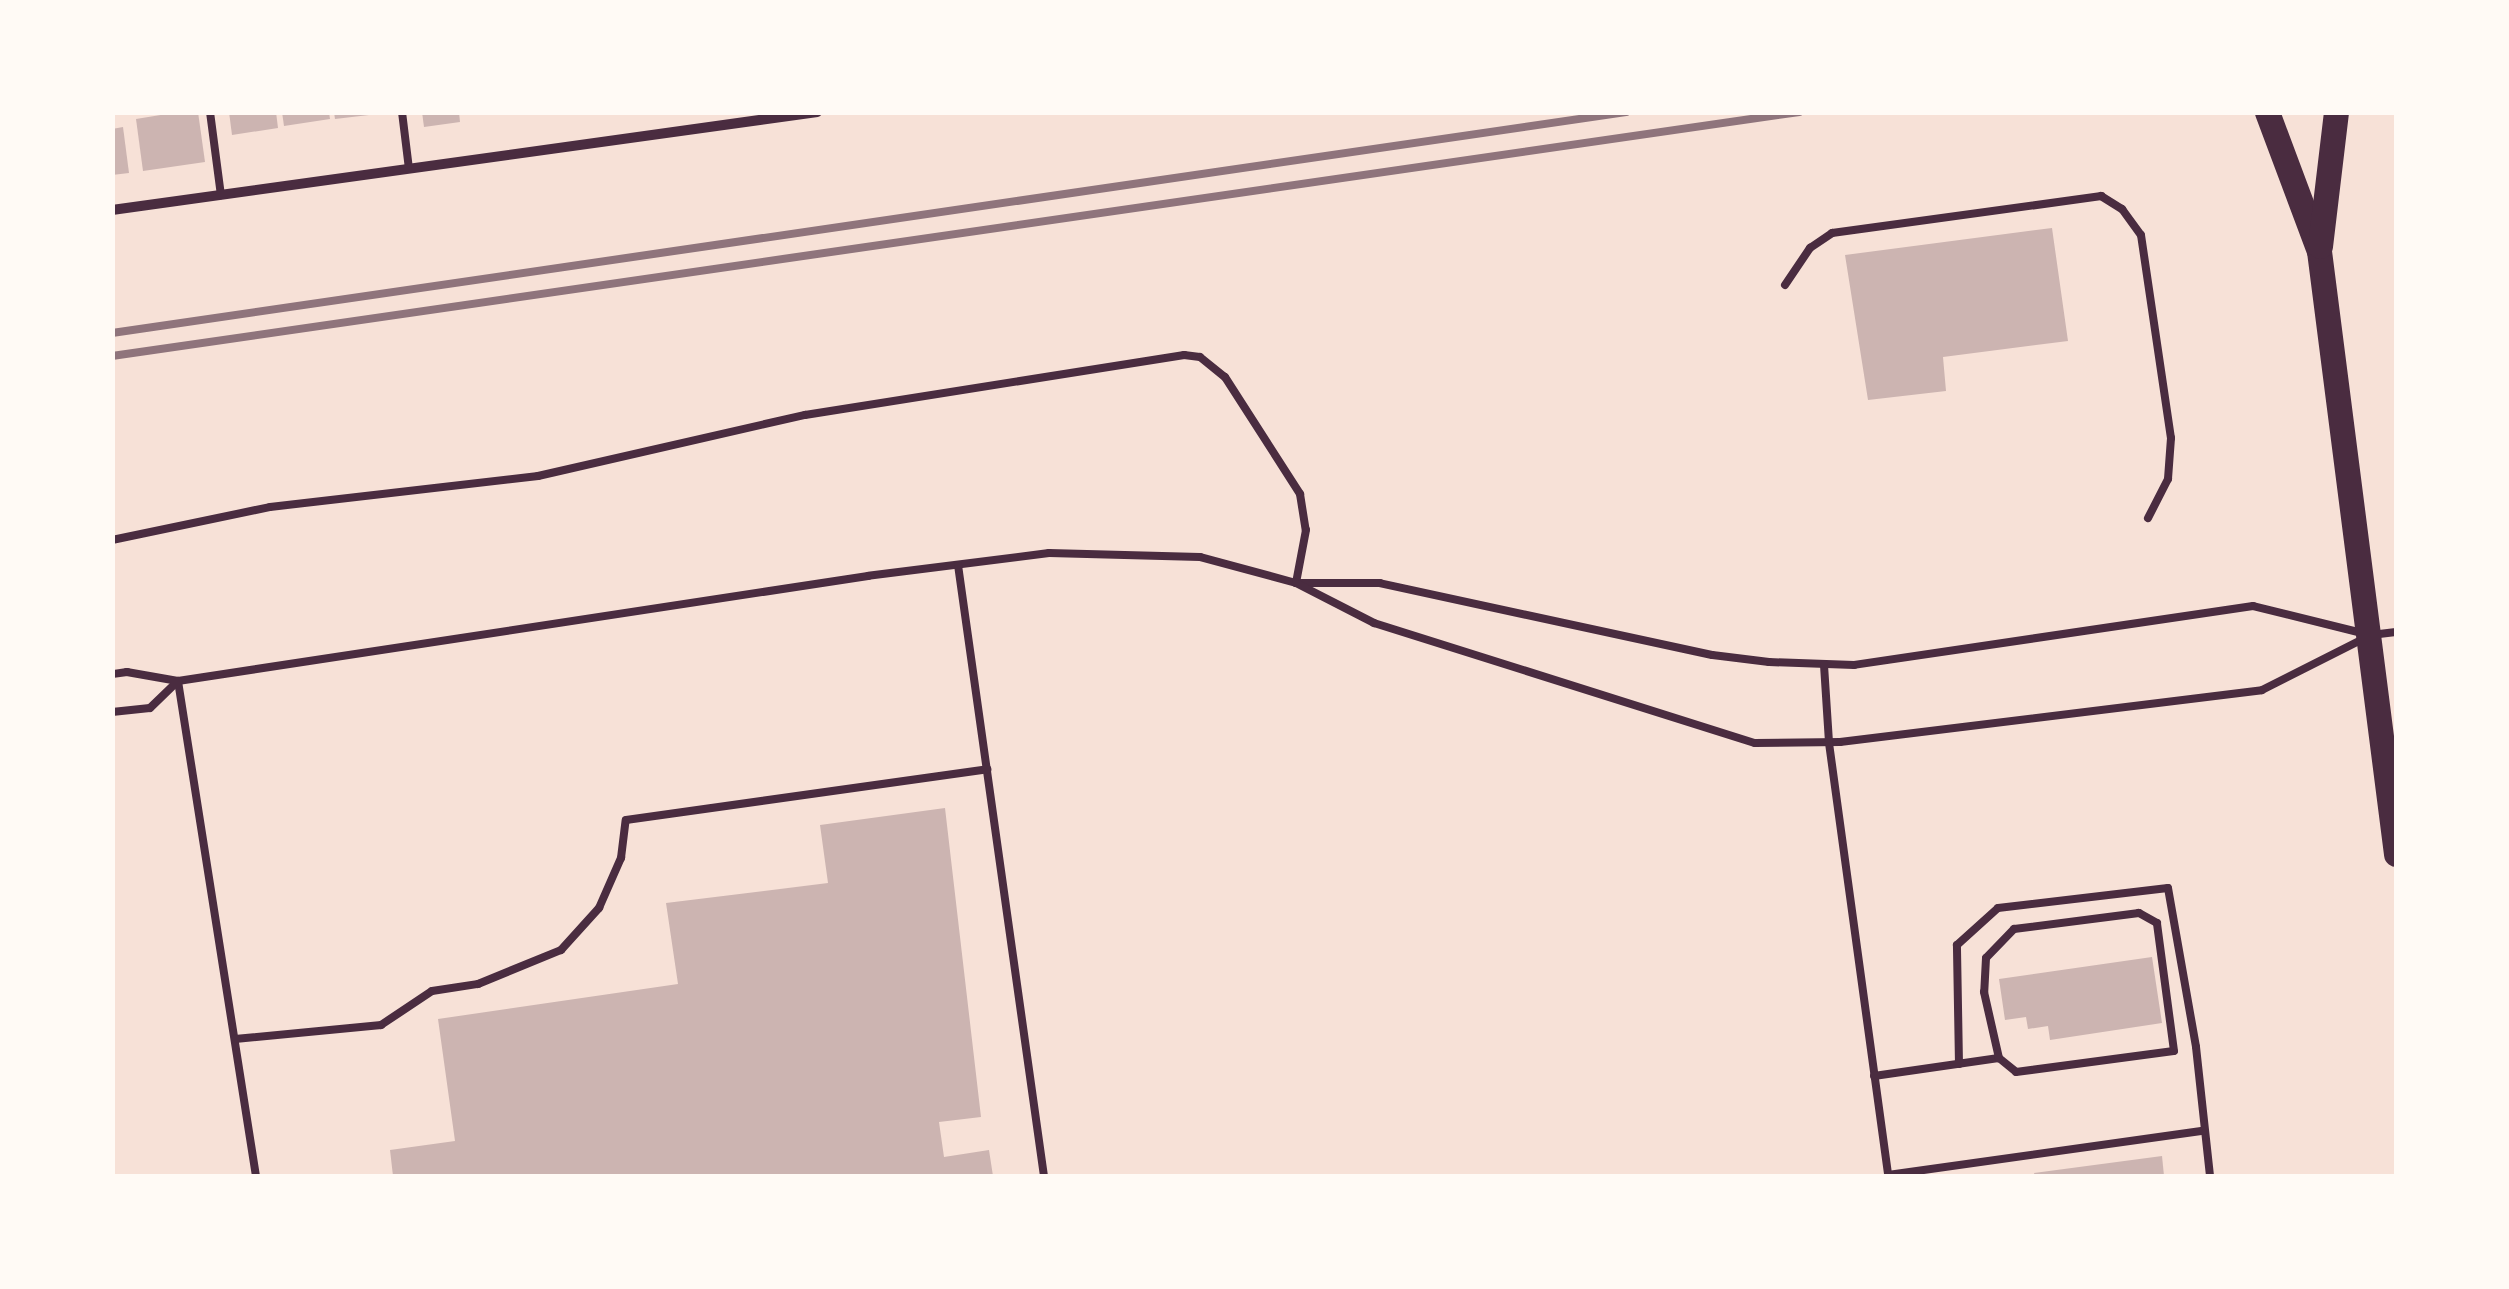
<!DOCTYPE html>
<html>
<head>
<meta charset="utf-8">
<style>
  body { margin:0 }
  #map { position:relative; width:2509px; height:1289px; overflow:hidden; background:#f7e1d7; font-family:"Source Sans 3",sans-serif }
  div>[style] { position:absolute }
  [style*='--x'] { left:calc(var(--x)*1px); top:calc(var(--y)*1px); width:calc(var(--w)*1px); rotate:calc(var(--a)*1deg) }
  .building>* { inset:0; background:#ccb4b1 }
  .service>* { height:8px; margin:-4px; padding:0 4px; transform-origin:4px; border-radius:4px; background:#4a2c40 }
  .minor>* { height:10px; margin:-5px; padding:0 5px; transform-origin:5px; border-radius:5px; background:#4a2c40 }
  .primary>* { height:25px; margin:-12.5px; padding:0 12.5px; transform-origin:12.5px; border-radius:12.5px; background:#4a2c40 }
  .rail>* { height:8px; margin:-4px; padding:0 4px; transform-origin:4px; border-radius:4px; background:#8f747c }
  span { translate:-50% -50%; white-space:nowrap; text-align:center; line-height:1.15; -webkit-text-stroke:10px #fffaf5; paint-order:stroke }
  .frame { position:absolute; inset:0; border:115px solid #fffaf5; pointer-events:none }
</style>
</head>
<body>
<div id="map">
  <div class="building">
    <div style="clip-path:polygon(179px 112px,198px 112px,205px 162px,143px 171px,136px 119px)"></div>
    <div style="clip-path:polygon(229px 112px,276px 112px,278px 128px,232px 135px)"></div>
    <div style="clip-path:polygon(282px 112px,329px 112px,330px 119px,284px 126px)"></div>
    <div style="clip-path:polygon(334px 112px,369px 112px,369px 115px,335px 119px)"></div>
    <div style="clip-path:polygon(422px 112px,459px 112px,460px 122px,424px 127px)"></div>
    <div style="clip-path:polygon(123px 127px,129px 173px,112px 175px,112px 129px)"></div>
    <div style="clip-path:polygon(2052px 228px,2068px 341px,1943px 357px,1946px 391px,1868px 400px,1845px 255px)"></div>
    <div style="clip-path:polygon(945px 808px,981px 1117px,939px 1122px,944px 1157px,989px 1150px,993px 1176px,393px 1176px,390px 1150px,455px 1141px,438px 1019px,678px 984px,666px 903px,828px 883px,820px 825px)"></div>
    <div style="clip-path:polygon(2152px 957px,2162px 1023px,2050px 1040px,2048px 1026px,2028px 1029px,2026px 1017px,2005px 1020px,1999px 979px)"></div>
    <div style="clip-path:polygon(2162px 1156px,2164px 1176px,2035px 1176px,2034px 1173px)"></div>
  </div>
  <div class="service">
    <div style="--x:210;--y:112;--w:84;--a:82.5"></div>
    <div style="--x:402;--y:112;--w:57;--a:83"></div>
    <div style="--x:1785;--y:285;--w:45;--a:-56"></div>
    <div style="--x:1810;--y:248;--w:27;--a:-34"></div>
    <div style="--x:1832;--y:233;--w:272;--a:-7.8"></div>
    <div style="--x:2101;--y:196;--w:25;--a:32"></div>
    <div style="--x:2122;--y:209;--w:32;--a:54"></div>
    <div style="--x:2141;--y:235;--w:205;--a:81.6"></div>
    <div style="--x:2171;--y:438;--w:41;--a:94.2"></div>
    <div style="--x:2168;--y:479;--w:44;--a:117.1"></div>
    <div style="--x:112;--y:540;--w:161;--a:-11.8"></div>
    <div style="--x:270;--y:507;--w:270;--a:-6.6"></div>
    <div style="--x:538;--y:476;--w:274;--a:-12.9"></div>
    <div style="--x:805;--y:415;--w:384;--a:-9"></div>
    <div style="--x:1184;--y:355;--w:16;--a:7"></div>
    <div style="--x:1200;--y:357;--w:32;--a:39"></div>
    <div style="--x:1225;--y:377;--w:139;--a:57.3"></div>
    <div style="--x:1300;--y:494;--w:36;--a:81"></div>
    <div style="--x:1306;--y:530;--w:54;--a:100.7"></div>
    <div style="--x:1296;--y:583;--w:99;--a:-164.8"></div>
    <div style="--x:1200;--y:557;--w:151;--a:-178.5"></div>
    <div style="--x:1049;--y:553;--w:182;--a:172.8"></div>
    <div style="--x:868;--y:576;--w:698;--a:171.35"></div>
    <div style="--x:178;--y:681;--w:52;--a:-170"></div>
    <div style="--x:127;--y:672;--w:15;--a:172"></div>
    <div style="--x:958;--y:565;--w:617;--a:81.99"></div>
    <div style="--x:2362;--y:633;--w:112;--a:-166.1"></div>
    <div style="--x:2253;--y:606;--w:403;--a:171.6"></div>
    <div style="--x:1854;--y:665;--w:85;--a:-178"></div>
    <div style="--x:1769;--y:662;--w:57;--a:-173"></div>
    <div style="--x:1712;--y:655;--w:340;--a:-167.8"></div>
    <div style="--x:1380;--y:583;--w:84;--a:180"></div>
    <div style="--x:1296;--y:583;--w:88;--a:27.1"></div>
    <div style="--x:1374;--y:623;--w:399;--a:17.5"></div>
    <div style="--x:1755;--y:743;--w:85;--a:-0.7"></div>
    <div style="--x:1840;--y:742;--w:425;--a:-7"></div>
    <div style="--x:2262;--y:690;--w:122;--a:-26.8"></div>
    <div style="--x:2371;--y:635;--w:25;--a:-7"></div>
    <div style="--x:1824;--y:665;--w:78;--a:86.3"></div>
    <div style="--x:1829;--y:743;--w:437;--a:82.2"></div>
    <div style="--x:178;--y:681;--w:501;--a:81.05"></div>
    <div style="--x:112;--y:712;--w:38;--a:-6"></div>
    <div style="--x:150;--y:708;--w:39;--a:-44"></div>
    <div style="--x:235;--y:1039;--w:147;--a:-5.5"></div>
    <div style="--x:381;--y:1025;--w:61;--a:-33.7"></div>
    <div style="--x:432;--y:991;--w:47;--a:-8.7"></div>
    <div style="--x:478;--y:984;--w:90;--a:-22.3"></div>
    <div style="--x:561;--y:950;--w:57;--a:-47.9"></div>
    <div style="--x:599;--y:908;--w:55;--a:-66.3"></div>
    <div style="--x:621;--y:858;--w:38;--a:-83"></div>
    <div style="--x:626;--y:820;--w:365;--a:-8"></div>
    <div style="--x:1959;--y:1064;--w:119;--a:-91"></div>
    <div style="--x:1957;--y:945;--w:55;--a:-42.1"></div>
    <div style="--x:1998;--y:908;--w:171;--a:-6.7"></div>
    <div style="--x:2168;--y:888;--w:161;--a:80"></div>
    <div style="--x:2196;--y:1047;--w:130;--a:83.8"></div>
    <div style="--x:1874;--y:1076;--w:126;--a:-8.2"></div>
    <div style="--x:1999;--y:1058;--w:22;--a:39"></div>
    <div style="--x:2016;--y:1072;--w:159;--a:-7.6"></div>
    <div style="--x:2174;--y:1051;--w:129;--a:-97.6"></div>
    <div style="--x:2157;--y:923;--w:21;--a:-151"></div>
    <div style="--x:2139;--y:913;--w:126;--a:172.7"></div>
    <div style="--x:2014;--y:929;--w:40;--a:134"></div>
    <div style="--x:1986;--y:958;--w:34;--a:93"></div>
    <div style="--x:1984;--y:992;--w:68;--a:77.2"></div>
    <div style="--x:1888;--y:1175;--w:318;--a:-8"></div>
  </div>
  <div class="minor">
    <div style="--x:112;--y:210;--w:712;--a:-7.91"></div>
  </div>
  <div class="primary">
    <div style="--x:2267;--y:112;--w:148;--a:69.5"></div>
    <div style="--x:2319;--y:251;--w:608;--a:82.72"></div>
    <div style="--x:2320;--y:246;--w:135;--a:-83.2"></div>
  </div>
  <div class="rail">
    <div style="--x:112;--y:333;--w:1530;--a:-8.3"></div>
    <div style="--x:112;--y:356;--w:1705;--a:-8.23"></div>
  </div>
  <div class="frame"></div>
</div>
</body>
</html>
